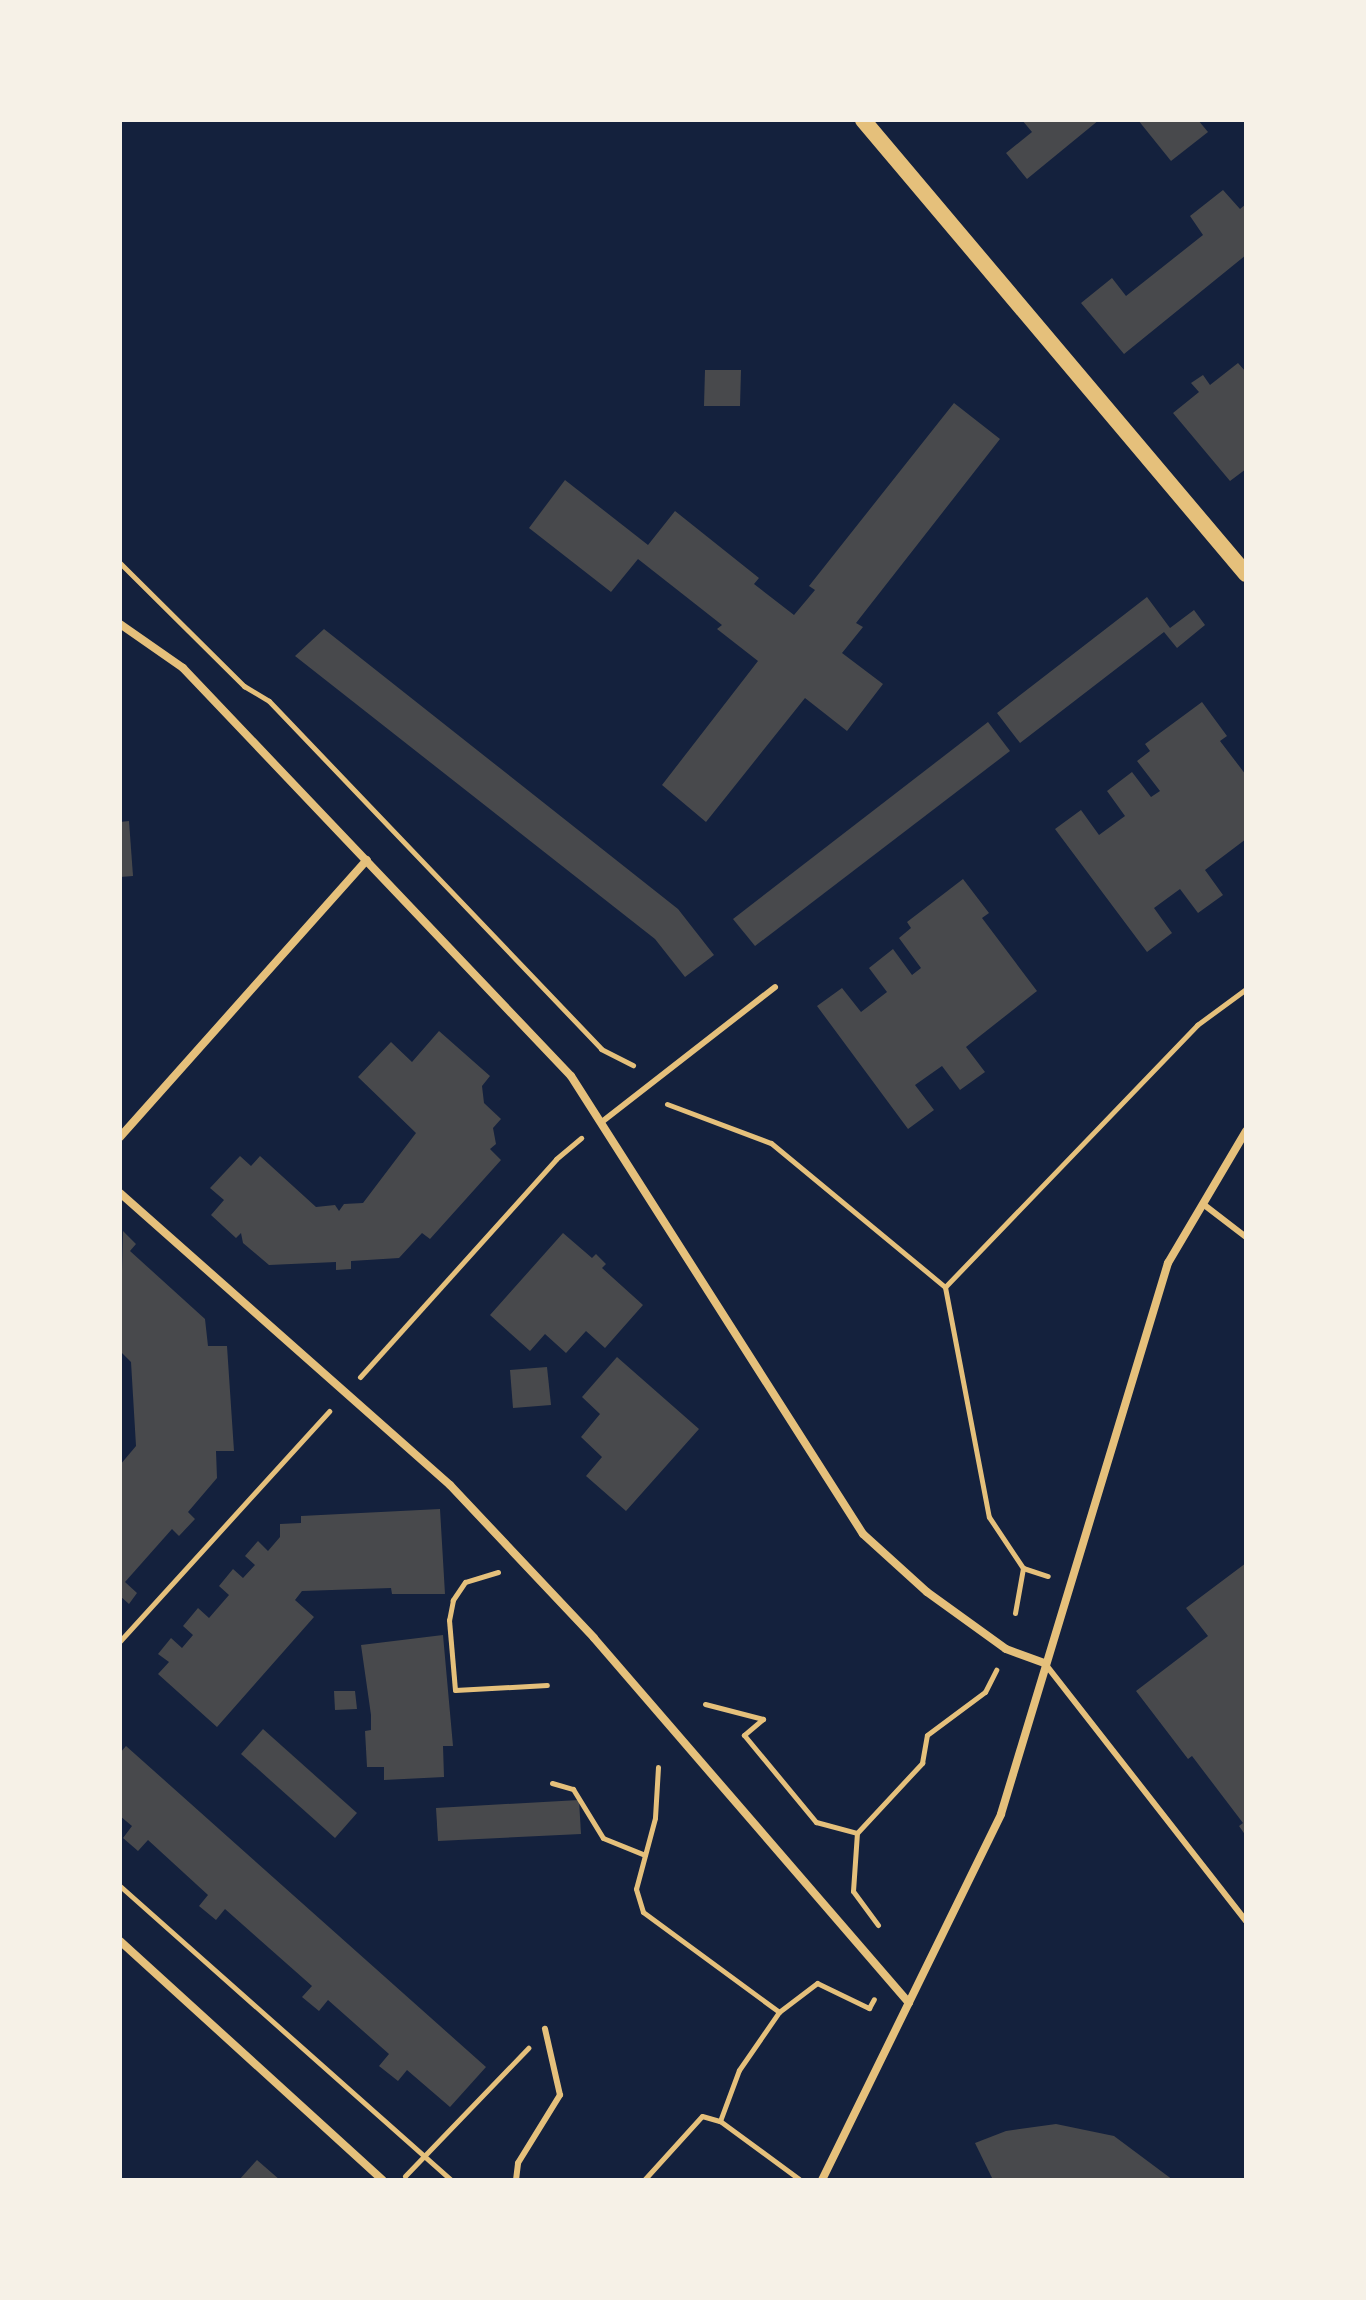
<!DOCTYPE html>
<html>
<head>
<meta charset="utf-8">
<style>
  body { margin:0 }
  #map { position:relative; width:1366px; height:2300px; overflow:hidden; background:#14213d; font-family:"Roboto Serif",serif }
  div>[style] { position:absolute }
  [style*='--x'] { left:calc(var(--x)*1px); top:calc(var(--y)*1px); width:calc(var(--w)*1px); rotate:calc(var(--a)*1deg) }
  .building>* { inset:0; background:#48494c }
  .path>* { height:5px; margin:-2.5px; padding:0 2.5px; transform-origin:2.5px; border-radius:2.5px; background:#e5c07b }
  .service>* { height:6px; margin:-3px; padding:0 3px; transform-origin:3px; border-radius:3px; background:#e5c07b }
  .minor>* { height:8px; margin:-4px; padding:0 4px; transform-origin:4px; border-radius:4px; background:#e5c07b }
  .secondary>* { height:16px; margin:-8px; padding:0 8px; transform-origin:8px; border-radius:8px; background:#e5c07b }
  span { translate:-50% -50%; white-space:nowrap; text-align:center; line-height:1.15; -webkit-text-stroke:8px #f6f1e7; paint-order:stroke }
  .frame { position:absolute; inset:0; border:122px solid #f6f1e7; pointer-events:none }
</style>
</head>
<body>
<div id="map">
  <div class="building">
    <div style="clip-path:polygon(1022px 120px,1099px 120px,1027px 179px,1006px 153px,1032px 132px)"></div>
    <div style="clip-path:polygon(1138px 120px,1198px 120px,1208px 132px,1171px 161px)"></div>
    <div style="clip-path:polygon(1223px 190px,1240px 209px,1246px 204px,1246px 255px,1124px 354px,1081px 303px,1112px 278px,1126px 296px,1203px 235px,1190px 216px)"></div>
    <div style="clip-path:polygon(1238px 363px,1246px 372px,1246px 469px,1230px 481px,1173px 413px,1199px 392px,1191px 383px,1203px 375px,1210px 385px)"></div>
    <div style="clip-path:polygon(705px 370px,741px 370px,740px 406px,704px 406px)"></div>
    <div style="clip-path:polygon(954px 403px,1000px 439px,856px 623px,863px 627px,842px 653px,883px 684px,847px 731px,805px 698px,706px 822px,662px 785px,758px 661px,717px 629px,722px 625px,638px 559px,611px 592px,529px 528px,565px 480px,648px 545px,675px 511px,759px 578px,754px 584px,794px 615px,815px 590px,809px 586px)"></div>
    <div style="clip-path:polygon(1147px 597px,1170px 628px,1194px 610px,1205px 625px,1177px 648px,1164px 632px,1020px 743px,997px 713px)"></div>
    <div style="clip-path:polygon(324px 629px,678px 909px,714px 955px,685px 977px,655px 939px,295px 656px)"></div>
    <div style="clip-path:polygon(1202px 702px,1227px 736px,1220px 741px,1246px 775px,1246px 839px,1205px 870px,1223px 895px,1198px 913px,1180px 889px,1154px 908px,1172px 933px,1147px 952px,1055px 829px,1081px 810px,1099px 835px,1125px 816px,1107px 791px,1132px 772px,1151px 797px,1160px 791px,1137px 761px,1150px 751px,1145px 744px)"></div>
    <div style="clip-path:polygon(988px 722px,1010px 751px,755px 946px,733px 919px)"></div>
    <div style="clip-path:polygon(129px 821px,133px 876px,120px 877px,120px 822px)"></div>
    <div style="clip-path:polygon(963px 879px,989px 913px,982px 918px,1037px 991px,966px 1047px,985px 1072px,960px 1090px,942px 1066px,915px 1085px,934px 1110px,908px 1129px,817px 1006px,842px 988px,861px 1012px,887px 992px,869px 968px,893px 949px,912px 975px,921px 968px,899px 938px,911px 928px,907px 922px)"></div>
    <div style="clip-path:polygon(439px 1031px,490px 1076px,482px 1086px,484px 1103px,501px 1119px,493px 1128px,496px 1144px,490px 1149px,501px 1160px,430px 1239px,422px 1233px,399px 1258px,351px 1261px,351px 1269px,336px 1270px,336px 1262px,269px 1265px,243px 1243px,241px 1233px,236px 1238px,211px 1215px,224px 1200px,210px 1188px,240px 1156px,251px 1166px,260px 1156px,316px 1207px,335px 1205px,339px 1211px,344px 1204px,363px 1203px,416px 1133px,358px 1077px,391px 1042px,412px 1062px)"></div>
    <div style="clip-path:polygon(123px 1231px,136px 1244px,130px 1251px,205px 1319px,208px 1346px,227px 1346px,234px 1451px,216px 1451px,217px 1478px,188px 1512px,195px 1519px,179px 1536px,172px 1529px,125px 1582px,137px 1593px,129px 1604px,120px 1596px,120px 1465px,136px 1446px,131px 1362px,120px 1351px)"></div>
    <div style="clip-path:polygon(563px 1233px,592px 1258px,596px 1254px,606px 1264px,602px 1268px,643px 1305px,605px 1348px,586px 1331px,566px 1353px,545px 1334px,530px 1351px,490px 1315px)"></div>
    <div style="clip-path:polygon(617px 1357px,699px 1429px,626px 1511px,586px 1476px,602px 1457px,581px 1437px,600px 1414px,582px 1397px)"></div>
    <div style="clip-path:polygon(547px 1367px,551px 1405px,513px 1408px,510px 1370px)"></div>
    <div style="clip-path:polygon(440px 1509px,445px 1594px,392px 1594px,391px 1588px,302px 1591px,295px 1600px,314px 1617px,217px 1727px,158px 1674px,169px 1662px,158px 1654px,171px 1638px,182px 1648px,193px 1635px,183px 1626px,198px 1608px,209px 1618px,229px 1595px,219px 1586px,233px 1569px,243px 1578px,255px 1565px,245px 1556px,258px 1541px,268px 1551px,280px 1537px,280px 1524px,301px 1523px,301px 1516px)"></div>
    <div style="clip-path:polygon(1246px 1563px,1246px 1836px,1239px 1826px,1243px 1823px,1192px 1756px,1188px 1759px,1136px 1691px,1208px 1636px,1186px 1608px)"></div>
    <div style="clip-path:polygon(443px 1635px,453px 1746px,443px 1746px,444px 1777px,384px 1780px,384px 1767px,367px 1767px,365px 1731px,371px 1730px,371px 1715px,361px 1645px)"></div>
    <div style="clip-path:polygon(334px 1691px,355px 1691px,357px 1709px,335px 1710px)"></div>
    <div style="clip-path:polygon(263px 1729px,357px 1813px,335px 1838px,241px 1754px)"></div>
    <div style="clip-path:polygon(126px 1746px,486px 2067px,450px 2107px,407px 2070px,398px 2081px,379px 2066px,389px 2054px,328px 2000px,319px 2011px,302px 1997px,312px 1986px,225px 1909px,216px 1920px,199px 1906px,208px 1895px,148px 1840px,138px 1851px,123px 1838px,132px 1826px,120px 1816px,120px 1753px)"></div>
    <div style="clip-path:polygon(579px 1800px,581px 1834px,438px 1841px,436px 1808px)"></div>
    <div style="clip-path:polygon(1056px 2124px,1114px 2136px,1173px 2180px,993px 2180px,975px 2143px,1006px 2131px)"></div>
    <div style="clip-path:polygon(257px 2160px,280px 2180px,239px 2180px)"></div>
  </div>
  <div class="path">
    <div style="--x:120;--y:563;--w:175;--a:44.8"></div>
    <div style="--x:244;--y:686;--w:29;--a:31"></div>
    <div style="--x:269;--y:701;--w:481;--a:46.3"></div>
    <div style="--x:601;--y:1049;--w:36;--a:27"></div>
    <div style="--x:667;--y:1104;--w:111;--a:20.6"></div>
    <div style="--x:771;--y:1143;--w:226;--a:39.6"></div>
    <div style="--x:945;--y:1287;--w:234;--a:79.2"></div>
    <div style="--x:989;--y:1517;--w:61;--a:56.3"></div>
    <div style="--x:1023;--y:1568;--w:26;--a:18"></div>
    <div style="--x:945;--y:1287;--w:364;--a:-46.1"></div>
    <div style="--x:1197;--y:1025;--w:61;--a:-36.3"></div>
    <div style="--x:360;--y:1377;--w:293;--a:-48"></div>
    <div style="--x:556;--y:1159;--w:33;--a:-40"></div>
    <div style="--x:498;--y:1572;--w:34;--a:163"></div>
    <div style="--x:465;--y:1582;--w:22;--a:124"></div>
    <div style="--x:453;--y:1600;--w:20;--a:101"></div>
    <div style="--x:449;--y:1620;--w:70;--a:85.1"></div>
    <div style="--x:455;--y:1690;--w:92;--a:-3.1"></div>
    <div style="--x:1015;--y:1613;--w:46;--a:-79.9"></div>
    <div style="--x:120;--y:1641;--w:311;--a:-47.7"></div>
    <div style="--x:705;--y:1704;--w:60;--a:14.5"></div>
    <div style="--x:763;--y:1719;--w:25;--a:140"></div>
    <div style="--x:744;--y:1735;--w:113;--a:50.4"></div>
    <div style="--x:816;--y:1822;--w:42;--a:15"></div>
    <div style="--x:658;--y:1767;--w:51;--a:93.4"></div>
    <div style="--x:655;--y:1818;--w:73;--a:105"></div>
    <div style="--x:636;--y:1889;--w:24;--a:73"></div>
    <div style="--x:643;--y:1912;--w:169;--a:36.3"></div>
    <div style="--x:552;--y:1783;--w:22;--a:16"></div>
    <div style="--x:573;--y:1789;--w:57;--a:58.5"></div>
    <div style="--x:603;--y:1838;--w:45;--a:22"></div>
    <div style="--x:120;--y:1886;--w:443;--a:41.6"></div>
    <div style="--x:878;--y:1925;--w:42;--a:-126.3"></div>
    <div style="--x:853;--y:1891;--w:58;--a:-86.1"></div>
    <div style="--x:857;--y:1833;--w:96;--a:-47.1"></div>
    <div style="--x:922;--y:1763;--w:28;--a:-80"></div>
    <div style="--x:927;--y:1735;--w:72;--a:-36.6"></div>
    <div style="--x:985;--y:1692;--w:25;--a:-63"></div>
    <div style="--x:405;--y:2176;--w:178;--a:-46.1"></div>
    <div style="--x:799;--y:2179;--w:98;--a:-143.7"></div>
    <div style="--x:720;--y:2121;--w:54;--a:-69.6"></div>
    <div style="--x:739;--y:2070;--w:70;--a:-55.4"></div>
    <div style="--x:779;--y:2012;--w:48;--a:-37.3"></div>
    <div style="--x:817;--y:1983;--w:58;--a:25.7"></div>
    <div style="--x:869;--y:2008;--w:10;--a:-61"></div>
    <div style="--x:644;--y:2180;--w:86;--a:-47.8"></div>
    <div style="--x:702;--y:2116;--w:19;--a:16"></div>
  </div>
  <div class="service">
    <div style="--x:603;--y:1121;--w:218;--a:-37.9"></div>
    <div style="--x:1203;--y:1204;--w:54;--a:37.5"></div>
    <div style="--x:1046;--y:1665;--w:325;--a:52"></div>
    <div style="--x:516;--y:2180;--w:17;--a:-83"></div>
    <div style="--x:518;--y:2163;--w:80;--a:-58.3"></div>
    <div style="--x:560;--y:2095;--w:68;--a:-102.8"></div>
  </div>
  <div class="minor">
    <div style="--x:120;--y:624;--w:77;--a:34.9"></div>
    <div style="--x:183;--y:668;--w:563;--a:46.44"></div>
    <div style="--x:571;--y:1076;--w:543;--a:57.48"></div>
    <div style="--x:863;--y:1534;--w:86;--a:42.2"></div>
    <div style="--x:927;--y:1592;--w:97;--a:35.8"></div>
    <div style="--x:1006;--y:1649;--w:40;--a:20.2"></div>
    <div style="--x:120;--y:1137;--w:371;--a:-48.3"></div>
    <div style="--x:120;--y:1193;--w:441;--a:41.5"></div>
    <div style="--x:450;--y:1485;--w:210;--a:46.7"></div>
    <div style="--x:594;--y:1638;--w:482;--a:49.2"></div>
    <div style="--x:120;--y:1941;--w:355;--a:42.3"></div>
    <div style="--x:822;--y:2180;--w:407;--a:-63.9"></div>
    <div style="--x:1001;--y:1814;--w:576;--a:-73.14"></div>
    <div style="--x:1168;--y:1263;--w:153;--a:-59.4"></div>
  </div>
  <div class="secondary">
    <div style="--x:863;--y:120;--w:594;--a:49.85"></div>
  </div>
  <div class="frame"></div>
</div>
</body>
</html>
